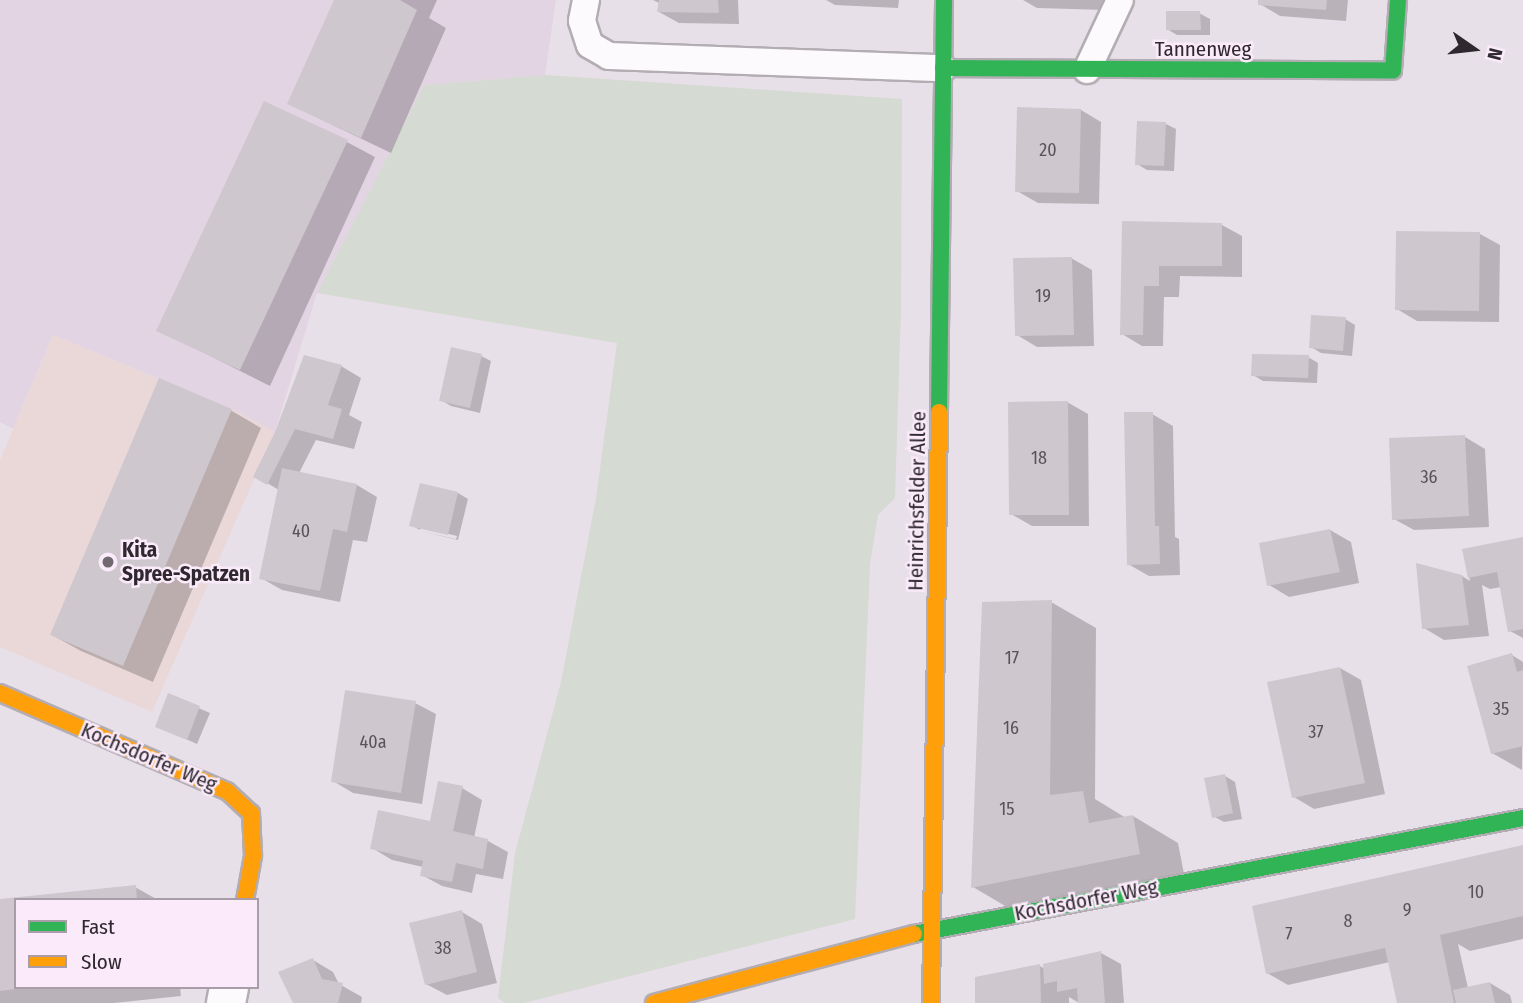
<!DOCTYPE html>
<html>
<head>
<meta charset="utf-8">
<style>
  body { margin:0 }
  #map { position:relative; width:1523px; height:1003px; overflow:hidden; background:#e8e0e8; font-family:"Fira Sans Condensed",sans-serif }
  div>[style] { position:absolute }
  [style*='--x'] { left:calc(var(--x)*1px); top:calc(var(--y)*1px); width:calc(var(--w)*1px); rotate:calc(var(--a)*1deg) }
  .built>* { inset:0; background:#e3d4e3 }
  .education>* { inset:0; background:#ead8d9 }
  .green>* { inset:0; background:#d5dad2 }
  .shadow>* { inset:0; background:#0003 }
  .building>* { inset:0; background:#cec7ce }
  .roads { filter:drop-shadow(2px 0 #b3adb3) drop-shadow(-2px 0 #b3adb3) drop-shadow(0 2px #b3adb3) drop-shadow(0 -2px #b3adb3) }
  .lane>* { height:26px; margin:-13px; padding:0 13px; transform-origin:13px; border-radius:13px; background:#fcfafc }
  .street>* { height:38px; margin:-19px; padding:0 19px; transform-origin:19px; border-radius:19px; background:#fcfafc }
  .fast>* { height:16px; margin:-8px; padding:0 8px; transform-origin:8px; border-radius:8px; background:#30b455 }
  .slow>* { height:16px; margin:-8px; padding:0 8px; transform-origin:8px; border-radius:8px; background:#ff9f0a }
  .dots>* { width:19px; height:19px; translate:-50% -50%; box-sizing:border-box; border:4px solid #faeafa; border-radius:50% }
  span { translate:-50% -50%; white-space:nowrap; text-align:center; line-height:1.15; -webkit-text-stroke:5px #faeafa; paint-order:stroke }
  .number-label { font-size:18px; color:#595359 }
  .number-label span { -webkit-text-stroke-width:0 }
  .street-label { font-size:21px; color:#2f292f }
  .poi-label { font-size:21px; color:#2f292f; font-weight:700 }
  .left { translate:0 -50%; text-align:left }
  .legend { position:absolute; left:14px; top:898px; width:245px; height:91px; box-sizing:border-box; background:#faeafa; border:2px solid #a99da9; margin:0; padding:9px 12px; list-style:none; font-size:21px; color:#2f292f }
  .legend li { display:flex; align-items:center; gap:14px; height:35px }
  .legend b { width:35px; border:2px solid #a99da9 }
  .north { position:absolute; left:1439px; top:14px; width:70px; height:70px; -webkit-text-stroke:5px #faeafa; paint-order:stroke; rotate:104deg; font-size:19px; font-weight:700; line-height:28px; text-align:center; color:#2f292f }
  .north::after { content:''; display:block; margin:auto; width:24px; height:32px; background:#2f292f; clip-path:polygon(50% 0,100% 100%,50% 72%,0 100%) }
</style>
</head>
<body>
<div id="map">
  <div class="built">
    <div style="clip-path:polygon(0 0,556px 0,545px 75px,424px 85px,317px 293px,275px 432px,232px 409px,53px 335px,13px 429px,0 422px)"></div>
  </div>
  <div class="education">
    <div style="clip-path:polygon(53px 335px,232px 409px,275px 432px,152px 712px,0 647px,0 460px)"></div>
  </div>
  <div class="green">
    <div style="clip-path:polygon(545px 75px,902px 99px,901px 311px,895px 498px,878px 515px,870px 564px,855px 919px,524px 1003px,505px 1003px,498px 998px,515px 853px,561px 682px,596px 498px,617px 343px,317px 293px,424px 85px)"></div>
  </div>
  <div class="shadow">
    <div style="clip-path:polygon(335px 0,437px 0,429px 18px,446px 28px,391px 153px,289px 104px)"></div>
    <div style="clip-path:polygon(653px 0,738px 0,739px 24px,679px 23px,659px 12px,659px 3px)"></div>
    <div style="clip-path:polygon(826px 0,899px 0,898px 8px,835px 5px)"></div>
    <div style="clip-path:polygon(1023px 0,1105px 0,1105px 10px,1037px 8px)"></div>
    <div style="clip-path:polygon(1260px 0,1348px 0,1346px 21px,1280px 16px,1260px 4px)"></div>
    <div style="clip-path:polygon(1199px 13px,1210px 19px,1210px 35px,1177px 35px,1167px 29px)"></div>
    <div style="clip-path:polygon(1081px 110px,1101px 122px,1099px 204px,1038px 203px,1017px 191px)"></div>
    <div style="clip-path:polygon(1166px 124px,1176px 129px,1174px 171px,1147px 170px,1137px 164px)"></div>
    <div style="clip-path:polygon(345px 141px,375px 157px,270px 386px,159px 330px)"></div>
    <div style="clip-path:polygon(1123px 223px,1222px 225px,1242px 236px,1242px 277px,1180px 276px,1179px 297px,1164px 297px,1163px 346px,1142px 346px,1122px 334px)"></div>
    <div style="clip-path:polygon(1480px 234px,1500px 245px,1499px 322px,1417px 321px,1397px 309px)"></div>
    <div style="clip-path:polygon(1071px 258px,1092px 270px,1094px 346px,1037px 347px,1017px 335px)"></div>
    <div style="clip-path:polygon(1345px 319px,1355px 325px,1352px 356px,1321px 353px,1311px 347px)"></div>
    <div style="clip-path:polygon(481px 356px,491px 361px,480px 413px,451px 406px,441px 400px)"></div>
    <div style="clip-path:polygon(1308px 357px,1318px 363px,1317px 383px,1263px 381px,1253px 375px)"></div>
    <div style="clip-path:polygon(341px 366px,361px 378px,349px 415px,362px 422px,354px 449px,316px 440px,299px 473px,357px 485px,377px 497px,367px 542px,353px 540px,340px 602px,282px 590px,261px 578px,279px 490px,255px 476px)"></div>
    <div style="clip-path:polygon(160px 381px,232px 411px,261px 428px,153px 682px,81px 651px,52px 635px)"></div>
    <div style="clip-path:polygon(1067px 402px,1088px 414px,1089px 526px,1032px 526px,1011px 514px)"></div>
    <div style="clip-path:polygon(1152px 414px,1173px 426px,1175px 537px,1179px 539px,1180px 575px,1149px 576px,1128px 564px)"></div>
    <div style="clip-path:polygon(1465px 437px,1485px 449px,1489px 527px,1414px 530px,1394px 519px)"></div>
    <div style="clip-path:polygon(458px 493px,468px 499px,458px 540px,420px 531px,456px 539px,457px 536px,420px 527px,420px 530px,411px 525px)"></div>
    <div style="clip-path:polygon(1330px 530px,1351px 542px,1359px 583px,1289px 597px,1269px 585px)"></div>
    <div style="clip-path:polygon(1523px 538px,1523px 638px,1510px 631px,1501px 587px,1490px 589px,1482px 585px,1489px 636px,1444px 640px,1424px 628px,1462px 576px,1470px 581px,1464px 550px)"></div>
    <div style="clip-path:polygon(1051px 602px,1096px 628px,1095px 799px,1126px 818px,1133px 816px,1178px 843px,1185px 879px,1017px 913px,973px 887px)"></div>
    <div style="clip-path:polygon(1512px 655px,1523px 662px,1522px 770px,1492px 753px)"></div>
    <div style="clip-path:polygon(1340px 668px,1361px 680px,1385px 794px,1314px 809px,1294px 797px)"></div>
    <div style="clip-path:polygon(169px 695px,210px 713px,197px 744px,157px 726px)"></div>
    <div style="clip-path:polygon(415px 703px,436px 714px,422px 804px,353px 793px,333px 781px)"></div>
    <div style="clip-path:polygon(1225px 776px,1235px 782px,1242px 819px,1224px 822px,1213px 816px)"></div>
    <div style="clip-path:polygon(462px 788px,482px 800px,474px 838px,488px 841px,508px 852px,503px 879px,476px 874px,472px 893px,442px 886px,422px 875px,423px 867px,392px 860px,372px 848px,431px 823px)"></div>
    <div style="clip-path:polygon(1523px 847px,1523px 939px,1470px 951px,1458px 944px,1468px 988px,1490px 983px,1510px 995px,1512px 1003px,1399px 1003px,1390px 962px,1288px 985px,1267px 973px)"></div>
    <div style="clip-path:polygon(135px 887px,158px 900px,16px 900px,16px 987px,180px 987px,181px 996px,114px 1003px,0 1003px,0 901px)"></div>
    <div style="clip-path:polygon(462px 912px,482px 924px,497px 983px,447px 995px,426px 984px)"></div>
    <div style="clip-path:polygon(1101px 953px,1121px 964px,1124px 1003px,1079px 1003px,1069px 997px,1069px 1003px,977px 1003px,1040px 966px,1045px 969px)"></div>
    <div style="clip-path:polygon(313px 960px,333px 972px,339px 984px,362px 997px,361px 1003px,295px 1003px)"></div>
  </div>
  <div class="building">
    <div style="clip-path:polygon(334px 0,400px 0,417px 10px,361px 138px,287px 104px)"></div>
    <div style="clip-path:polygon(659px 0,718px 0,719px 13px,657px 12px)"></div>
    <div style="clip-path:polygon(1258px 0,1327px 0,1326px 10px,1258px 5px)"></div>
    <div style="clip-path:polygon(1166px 11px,1200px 11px,1201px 30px,1166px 30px)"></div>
    <div style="clip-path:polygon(264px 101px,348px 140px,240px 370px,156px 331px)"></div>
    <div style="clip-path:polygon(1017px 107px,1081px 109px,1079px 193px,1015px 192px)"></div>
    <div style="clip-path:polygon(1137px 121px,1166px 122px,1164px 166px,1135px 165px)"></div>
    <div style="clip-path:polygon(1122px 221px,1222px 223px,1222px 266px,1159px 266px,1159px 286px,1144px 286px,1143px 335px,1120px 335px)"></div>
    <div style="clip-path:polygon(1396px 231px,1480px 232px,1479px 311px,1395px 310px)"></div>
    <div style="clip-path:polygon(1072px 257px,1074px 335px,1015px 336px,1013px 258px)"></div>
    <div style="clip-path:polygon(1311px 315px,1346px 317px,1343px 351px,1309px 348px)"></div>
    <div style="clip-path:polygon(451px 347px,482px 354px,470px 408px,439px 401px)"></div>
    <div style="clip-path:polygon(1252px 354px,1309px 355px,1308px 378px,1251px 376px)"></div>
    <div style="clip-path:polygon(304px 355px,342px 365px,328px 405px,342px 409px,333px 439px,295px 429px,267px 485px,253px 477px,275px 432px)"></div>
    <div style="clip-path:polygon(159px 378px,232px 409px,123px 666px,50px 635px)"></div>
    <div style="clip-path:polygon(1068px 401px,1069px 515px,1009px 515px,1008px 402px)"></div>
    <div style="clip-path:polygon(1124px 412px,1153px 412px,1155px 526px,1159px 526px,1160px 564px,1127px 565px)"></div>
    <div style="clip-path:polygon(1465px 435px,1469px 516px,1392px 520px,1389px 438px)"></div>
    <div style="clip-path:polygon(282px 468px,357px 484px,347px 532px,333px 529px,320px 591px,259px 579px)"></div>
    <div style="clip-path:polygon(420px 483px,458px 492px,448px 535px,409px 526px)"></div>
    <div style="clip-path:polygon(1330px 529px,1340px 572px,1267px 586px,1259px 543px)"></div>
    <div style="clip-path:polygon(1523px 537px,1523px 629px,1508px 632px,1497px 572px,1468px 578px,1462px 549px)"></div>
    <div style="clip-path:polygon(1416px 563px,1462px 575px,1469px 625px,1422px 629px)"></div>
    <div style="clip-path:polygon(1052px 600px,1050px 795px,1083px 791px,1089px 823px,1133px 815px,1140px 854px,971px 888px,982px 602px)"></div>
    <div style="clip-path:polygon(1512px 653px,1517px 672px,1523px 670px,1523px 746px,1491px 754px,1467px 666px)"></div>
    <div style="clip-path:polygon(1340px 667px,1365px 783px,1292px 798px,1267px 682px)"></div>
    <div style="clip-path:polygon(345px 690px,416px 701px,401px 793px,331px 782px)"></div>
    <div style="clip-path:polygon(168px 693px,200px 706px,187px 740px,155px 727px)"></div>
    <div style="clip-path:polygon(1225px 774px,1233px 813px,1212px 818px,1204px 778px)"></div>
    <div style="clip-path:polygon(438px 781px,463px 786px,453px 831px,488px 839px,483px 869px,456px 863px,452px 882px,420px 876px,423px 861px,370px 849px,378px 810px,430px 821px)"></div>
    <div style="clip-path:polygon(1523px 845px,1523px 916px,1440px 935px,1454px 1003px,1397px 1003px,1385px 948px,1266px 974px,1252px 906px)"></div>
    <div style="clip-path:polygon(136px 885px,137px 900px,16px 900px,16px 989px,0 991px,0 899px)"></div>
    <div style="clip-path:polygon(462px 910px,477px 972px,425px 985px,409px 923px)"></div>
    <div style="clip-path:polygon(1101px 951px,1105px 1003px,1078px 1003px,1077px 988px,1057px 992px,1057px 981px,1044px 984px,1043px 964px)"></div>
    <div style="clip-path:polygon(313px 958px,322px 979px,343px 983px,338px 1003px,293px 1003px,278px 972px)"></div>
    <div style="clip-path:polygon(1040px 964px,1041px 1003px,975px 1003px,975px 977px)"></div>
    <div style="clip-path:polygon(1490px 982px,1495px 1003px,1456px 1003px,1453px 990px)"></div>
  </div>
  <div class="roads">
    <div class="lane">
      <div style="--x:586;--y:0;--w:21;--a:101"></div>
      <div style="--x:582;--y:21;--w:25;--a:72"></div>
      <div style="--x:590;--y:45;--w:22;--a:30"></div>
      <div style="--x:609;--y:56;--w:334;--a:2.1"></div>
      <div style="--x:1087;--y:70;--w:77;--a:-64.8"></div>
    </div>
    <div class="street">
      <div style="--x:226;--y:1003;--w:16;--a:-79"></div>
    </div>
    <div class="fast">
      <div style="--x:943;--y:68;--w:450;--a:0.3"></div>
      <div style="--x:1393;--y:70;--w:70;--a:-85.9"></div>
      <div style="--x:939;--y:412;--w:412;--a:-89.3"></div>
      <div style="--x:914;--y:934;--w:620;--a:-10.78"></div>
    </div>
    <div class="slow">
      <div style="--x:0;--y:693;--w:247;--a:23.4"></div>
      <div style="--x:227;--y:791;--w:33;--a:43"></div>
      <div style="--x:251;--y:813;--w:43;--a:87.3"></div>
      <div style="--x:253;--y:856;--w:45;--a:100.3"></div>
      <div style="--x:654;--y:1003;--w:269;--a:-14.9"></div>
      <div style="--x:931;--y:1003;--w:591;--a:-89.22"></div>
    </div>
  </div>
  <div class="dots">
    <div style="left:108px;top:562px;background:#706970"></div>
  </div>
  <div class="number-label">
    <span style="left:1048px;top:150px">20</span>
    <span style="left:1043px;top:296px">19</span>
    <span style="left:1039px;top:458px">18</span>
    <span style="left:1429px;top:477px">36</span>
    <span style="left:301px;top:531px">40</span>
    <span style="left:1012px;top:658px">17</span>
    <span style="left:1501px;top:709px">35</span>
    <span style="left:1011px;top:728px">16</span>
    <span style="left:1316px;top:732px">37</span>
    <span style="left:373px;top:742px">40a</span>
    <span style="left:1007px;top:809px">15</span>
    <span style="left:1476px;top:892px">10</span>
    <span style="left:1407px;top:910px">9</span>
    <span style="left:1348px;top:921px">8</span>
    <span style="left:1289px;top:934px">7</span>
    <span style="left:443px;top:948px">38</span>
  </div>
  <div class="street-label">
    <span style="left:1203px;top:49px">Tannenweg</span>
    <span style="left:917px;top:501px;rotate:-89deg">Heinrichsfelder Allee</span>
    <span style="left:149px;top:757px;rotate:23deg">Kochsdorfer Weg</span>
    <span style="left:1086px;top:900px;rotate:-11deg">Kochsdorfer Weg</span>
  </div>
  <div class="poi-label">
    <span class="left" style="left:122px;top:562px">Kita<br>Spree-Spatzen</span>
  </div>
  <ul class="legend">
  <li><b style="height:9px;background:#30b455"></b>Fast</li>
  <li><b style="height:9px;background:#ff9f0a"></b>Slow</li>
  </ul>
  <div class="north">N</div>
</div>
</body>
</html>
